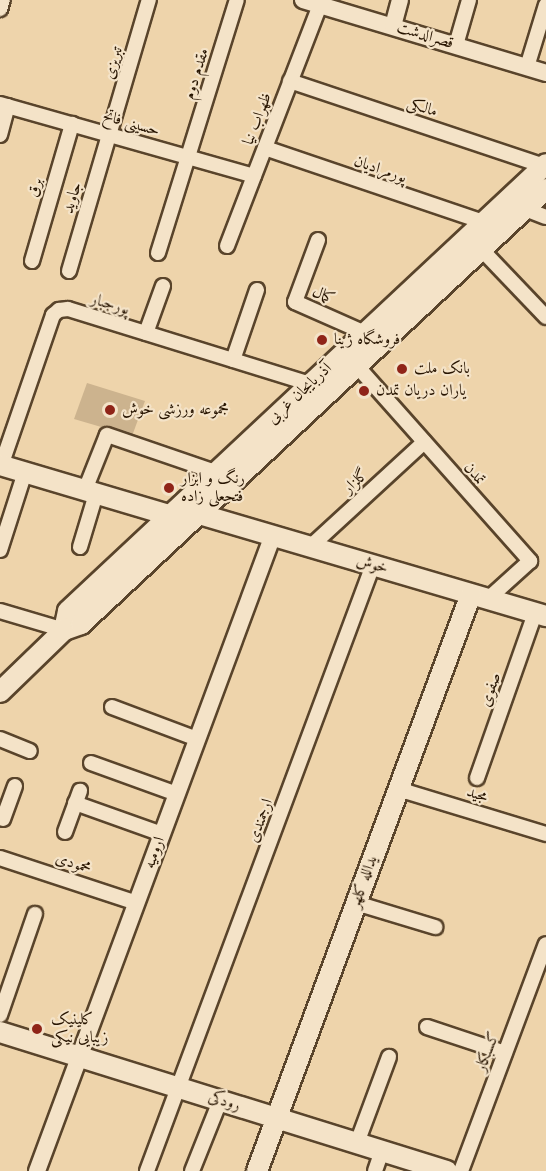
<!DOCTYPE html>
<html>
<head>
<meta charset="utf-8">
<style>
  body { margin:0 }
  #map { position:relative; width:546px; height:1171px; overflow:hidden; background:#eed4ab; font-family:"Old Standard TT",Amiri,serif }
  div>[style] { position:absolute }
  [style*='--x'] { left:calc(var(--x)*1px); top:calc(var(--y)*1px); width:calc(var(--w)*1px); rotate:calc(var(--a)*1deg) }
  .green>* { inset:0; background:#ccb38e }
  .roads { filter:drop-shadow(2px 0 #59442b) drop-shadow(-2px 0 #59442b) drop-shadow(0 2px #59442b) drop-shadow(0 -2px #59442b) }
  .minor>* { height:14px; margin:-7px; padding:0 7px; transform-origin:7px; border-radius:7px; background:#f4e3c8 }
  .tertiary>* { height:16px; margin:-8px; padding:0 8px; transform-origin:8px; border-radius:8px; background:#f4e3c8 }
  .secondary>* { height:20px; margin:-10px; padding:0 10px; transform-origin:10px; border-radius:10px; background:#f4e3c8 }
  .dots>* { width:16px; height:16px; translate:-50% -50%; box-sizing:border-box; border:3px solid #f4e3c8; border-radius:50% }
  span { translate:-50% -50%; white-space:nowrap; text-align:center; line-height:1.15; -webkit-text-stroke:4.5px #f4e3c8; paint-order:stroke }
  .street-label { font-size:16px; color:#271400 }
  .poi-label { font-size:16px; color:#271400 }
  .left { translate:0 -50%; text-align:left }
</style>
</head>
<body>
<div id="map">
  <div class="green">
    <div style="clip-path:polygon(87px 383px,145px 401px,132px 436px,74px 419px)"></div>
  </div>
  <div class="roads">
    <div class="minor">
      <div style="--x:0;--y:9;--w:9;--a:-72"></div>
      <div style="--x:456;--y:45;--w:47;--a:-73.9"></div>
      <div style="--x:527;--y:67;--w:65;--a:-73"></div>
      <div style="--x:290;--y:81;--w:268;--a:18.5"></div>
      <div style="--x:0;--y:104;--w:264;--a:15.8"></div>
      <div style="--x:0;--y:135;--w:30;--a:-75"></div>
      <div style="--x:265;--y:148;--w:231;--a:18.7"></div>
      <div style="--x:525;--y:209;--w:22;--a:21"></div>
      <div style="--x:318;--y:240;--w:66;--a:110.4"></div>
      <div style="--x:295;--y:302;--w:77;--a:23.9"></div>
      <div style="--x:227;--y:246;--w:258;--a:-68.9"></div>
      <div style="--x:481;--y:249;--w:94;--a:46.3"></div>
      <div style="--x:158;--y:253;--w:265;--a:-72.7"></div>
      <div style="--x:32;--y:261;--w:143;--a:-73.7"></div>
      <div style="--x:69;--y:271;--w:283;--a:-73.6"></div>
      <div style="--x:146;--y:333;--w:50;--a:-70.1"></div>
      <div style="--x:233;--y:360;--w:74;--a:-71.1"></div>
      <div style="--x:357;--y:366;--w:261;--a:48.4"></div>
      <div style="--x:530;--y:561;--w:57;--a:137.9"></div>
      <div style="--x:1;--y:466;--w:160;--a:-71"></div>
      <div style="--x:53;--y:315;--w:8;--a:-40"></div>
      <div style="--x:59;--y:310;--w:9;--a:-6"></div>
      <div style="--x:68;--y:309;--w:254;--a:17.2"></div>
      <div style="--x:85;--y:490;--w:59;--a:-68.2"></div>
      <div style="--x:107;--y:435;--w:114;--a:18.9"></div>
      <div style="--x:80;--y:547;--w:55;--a:-73.2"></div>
      <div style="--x:310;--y:547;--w:155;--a:-42.6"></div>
      <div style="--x:0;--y:550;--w:82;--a:-72.2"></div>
      <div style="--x:0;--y:611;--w:67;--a:16.5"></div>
      <div style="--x:112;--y:707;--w:91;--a:20.6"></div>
      <div style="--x:0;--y:739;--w:32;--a:22"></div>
      <div style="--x:91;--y:763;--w:91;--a:19.8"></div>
      <div style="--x:477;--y:778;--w:175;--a:-70.6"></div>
      <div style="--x:398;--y:789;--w:155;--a:16.9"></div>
      <div style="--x:75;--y:803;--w:92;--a:19.6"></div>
      <div style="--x:3;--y:819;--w:35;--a:-70"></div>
      <div style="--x:65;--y:832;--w:44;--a:-69.9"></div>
      <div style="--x:0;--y:858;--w:144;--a:18.2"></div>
      <div style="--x:356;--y:903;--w:83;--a:16.9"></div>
      <div style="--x:0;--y:1015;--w:107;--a:-70.9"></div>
      <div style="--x:427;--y:1027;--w:82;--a:18.4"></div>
      <div style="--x:357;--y:1143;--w:92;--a:-69.6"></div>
      <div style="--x:147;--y:1171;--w:647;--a:-69.55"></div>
      <div style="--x:192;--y:1171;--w:75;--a:-68.2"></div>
      <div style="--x:375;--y:1171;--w:21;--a:-71"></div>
      <div style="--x:461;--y:1171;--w:242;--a:-69.5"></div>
    </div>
    <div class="tertiary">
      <div style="--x:303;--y:0;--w:254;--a:16.7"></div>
      <div style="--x:393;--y:26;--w:27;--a:-75"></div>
      <div style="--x:37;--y:1171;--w:678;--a:-69.64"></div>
    </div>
    <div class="secondary">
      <div style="--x:0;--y:465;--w:176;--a:16.5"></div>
      <div style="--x:199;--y:514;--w:362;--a:16.4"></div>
      <div style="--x:64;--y:630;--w:19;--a:-78"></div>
      <div style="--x:68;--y:611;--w:654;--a:-43.08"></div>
      <div style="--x:0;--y:692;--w:89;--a:-44.1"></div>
      <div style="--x:64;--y:630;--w:18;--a:-19"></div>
      <div style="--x:81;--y:624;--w:637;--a:-43.09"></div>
      <div style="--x:0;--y:1032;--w:468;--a:17.3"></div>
      <div style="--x:257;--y:1171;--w:615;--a:-69.65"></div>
    </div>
  </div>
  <div class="dots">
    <div style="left:322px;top:340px;background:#8f2418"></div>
    <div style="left:402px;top:369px;background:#8f2418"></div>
    <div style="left:364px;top:391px;background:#8f2418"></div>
    <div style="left:110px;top:410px;background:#8f2418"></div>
    <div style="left:169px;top:488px;background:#8f2418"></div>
    <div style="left:37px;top:1029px;background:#8f2418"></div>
  </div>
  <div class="street-label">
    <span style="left:425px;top:36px;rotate:17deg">قصرالدشت</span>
    <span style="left:114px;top:63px;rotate:-74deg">تبریزی</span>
    <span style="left:197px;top:74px;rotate:-73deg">مقدم دوم</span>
    <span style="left:422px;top:108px;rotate:18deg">مالکی</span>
    <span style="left:258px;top:119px;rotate:-69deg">ظهراب نیا</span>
    <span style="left:131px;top:124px;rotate:16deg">حسینی فاتح</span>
    <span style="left:380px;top:170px;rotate:19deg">پورمرادیان</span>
    <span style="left:36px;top:188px;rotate:-74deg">برق</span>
    <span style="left:73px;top:198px;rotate:-73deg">جاوید</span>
    <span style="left:323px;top:296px;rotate:24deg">کمال</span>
    <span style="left:110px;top:305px;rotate:17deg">پورجبار</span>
    <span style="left:300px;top:394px;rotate:-43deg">آذربایجان غربی</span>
    <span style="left:474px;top:474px;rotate:48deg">تمدن</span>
    <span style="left:356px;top:482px;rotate:-42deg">گلزار</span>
    <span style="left:372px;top:565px;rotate:16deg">خوش</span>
    <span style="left:491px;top:690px;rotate:-71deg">صفوی</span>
    <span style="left:477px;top:795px;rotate:17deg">مجید</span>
    <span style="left:261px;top:821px;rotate:-70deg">ارجمندی</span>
    <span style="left:155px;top:853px;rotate:-70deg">ارومیه</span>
    <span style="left:73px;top:864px;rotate:18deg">محمودی</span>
    <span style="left:364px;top:882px;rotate:-70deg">یدالله کلهر</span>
    <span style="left:488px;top:1052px;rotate:-69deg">کسبکار</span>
    <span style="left:224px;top:1102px;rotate:17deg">رودکی</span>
  </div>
  <div class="poi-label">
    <span class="left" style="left:334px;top:340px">فروشگاه ژینا</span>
    <span class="left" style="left:414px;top:369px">بانک ملت</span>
    <span class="left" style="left:376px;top:391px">یاران دریان تمدن</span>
    <span class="left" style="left:122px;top:410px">مجموعه ورزشی خوش</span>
    <span class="left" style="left:181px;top:488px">رنگ و ابزار<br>فتحعلی زاده</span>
    <span class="left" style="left:51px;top:1029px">کلینیک<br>زیبایی نیکی</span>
  </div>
</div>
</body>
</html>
